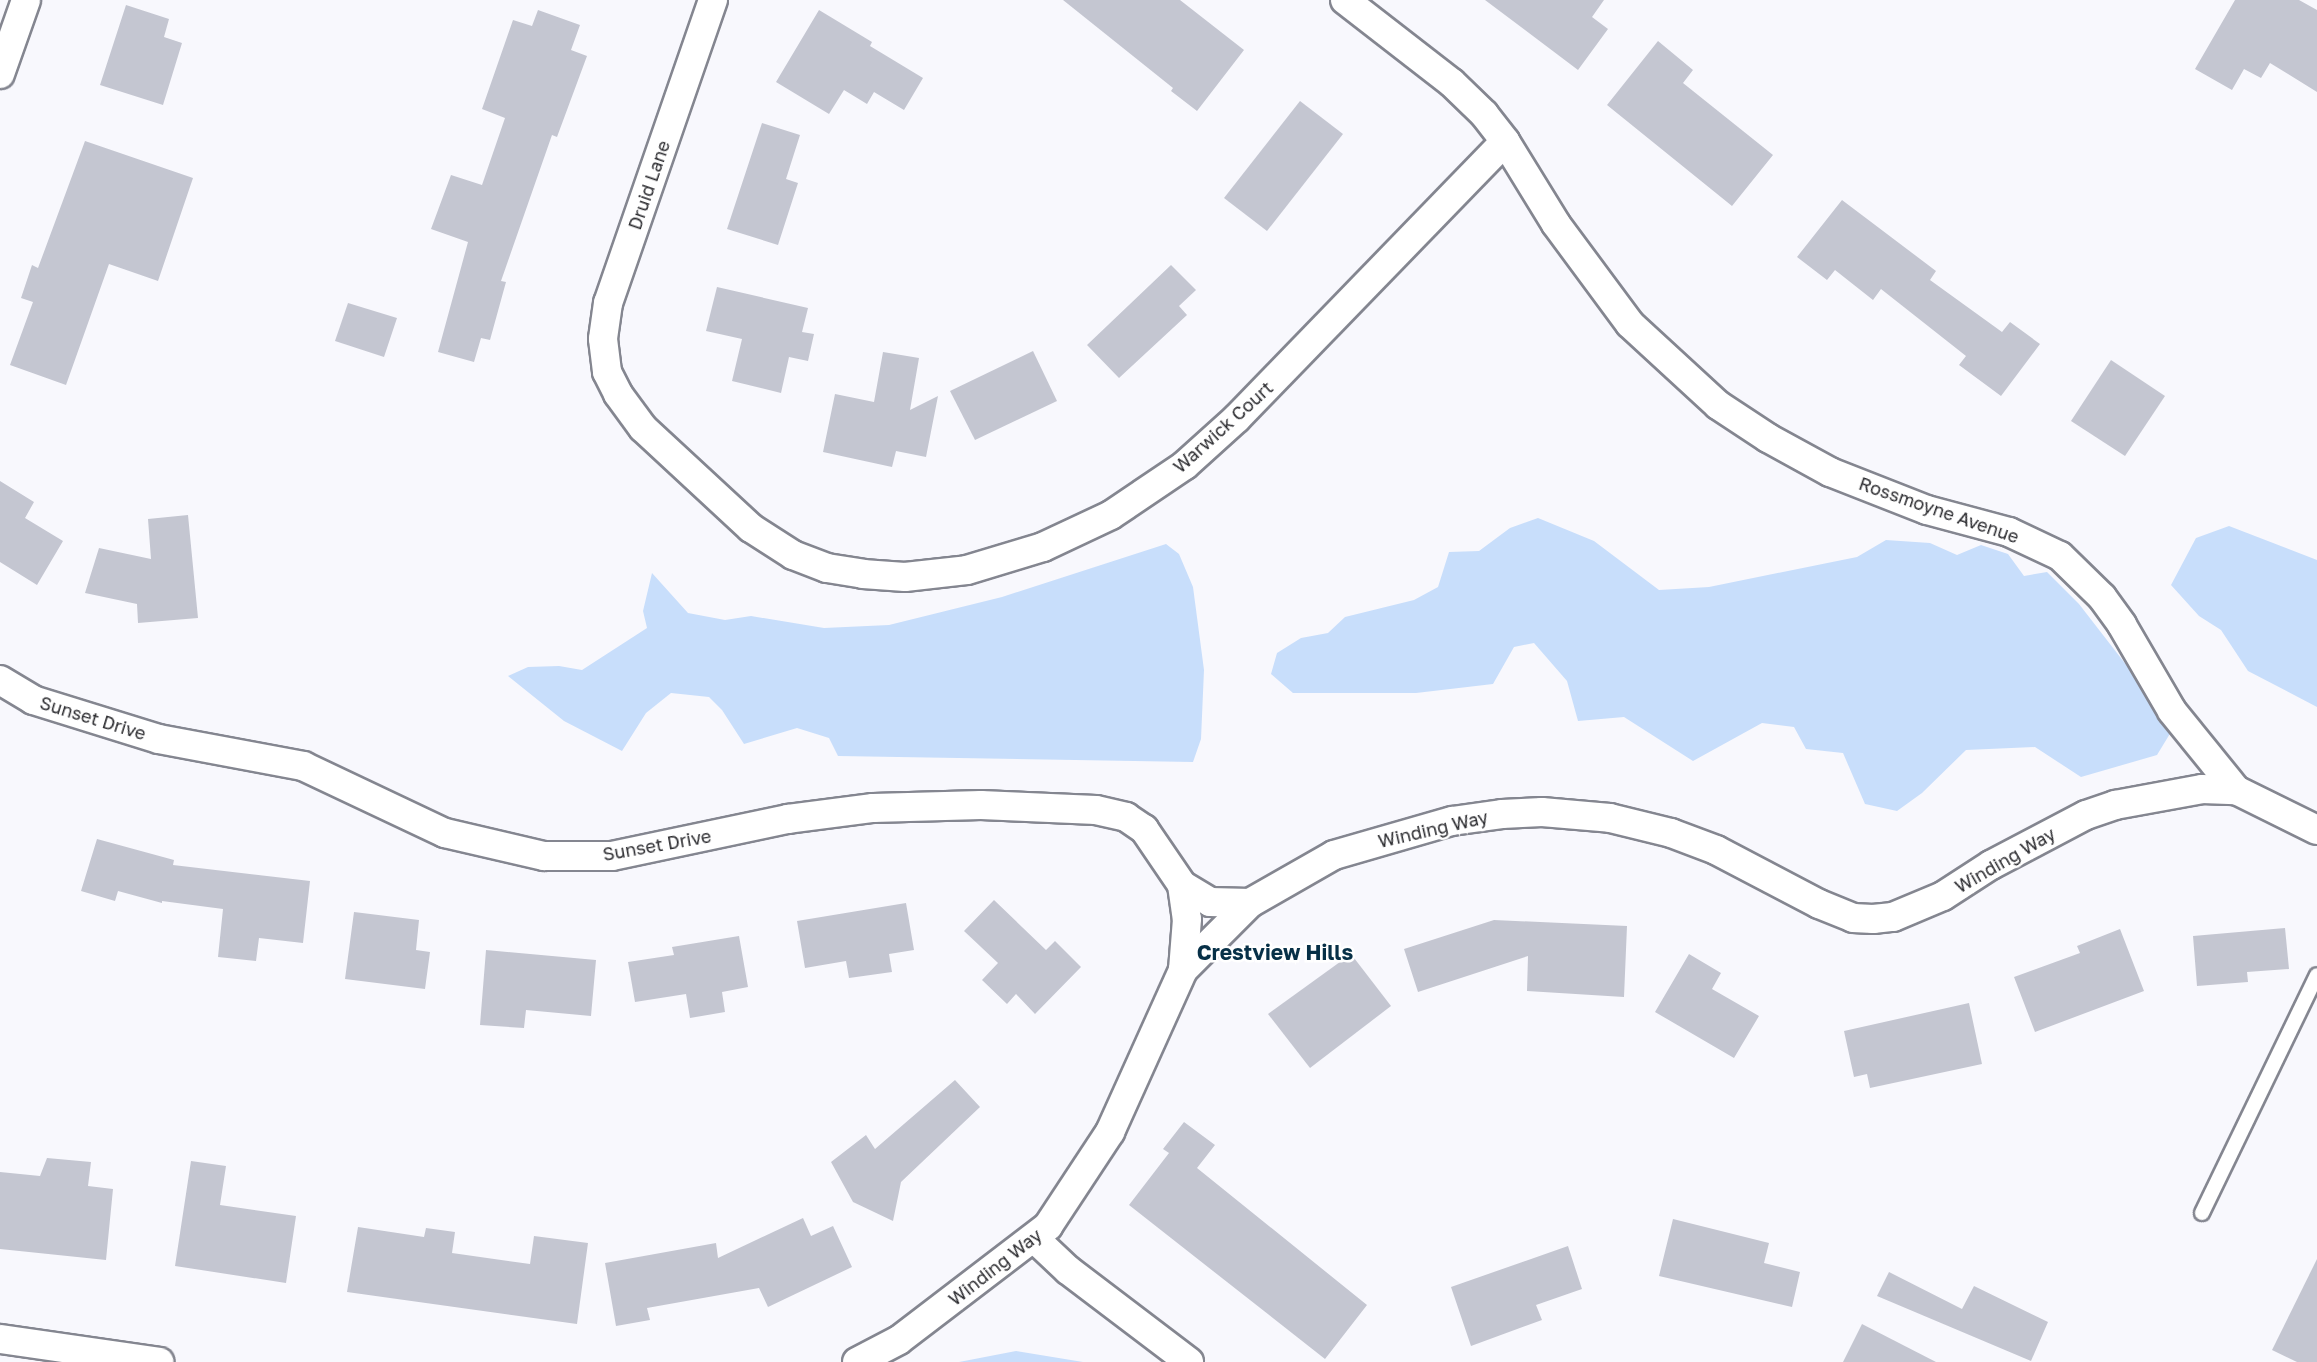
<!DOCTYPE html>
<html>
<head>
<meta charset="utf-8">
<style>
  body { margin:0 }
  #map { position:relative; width:2317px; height:1362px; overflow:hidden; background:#f8f8fd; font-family:"Golos Text",sans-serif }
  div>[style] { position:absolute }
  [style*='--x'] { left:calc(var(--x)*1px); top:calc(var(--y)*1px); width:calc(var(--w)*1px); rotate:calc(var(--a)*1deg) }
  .water>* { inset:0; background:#c8defb }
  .building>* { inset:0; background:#c4c6d1 }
  .roads { filter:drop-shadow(2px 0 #848690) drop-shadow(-2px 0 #848690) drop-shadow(0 2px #848690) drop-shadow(0 -2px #848690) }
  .lane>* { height:14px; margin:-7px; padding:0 7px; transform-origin:7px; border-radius:7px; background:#fff }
  .street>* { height:28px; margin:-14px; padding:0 14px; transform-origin:14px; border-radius:14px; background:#fff }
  span { translate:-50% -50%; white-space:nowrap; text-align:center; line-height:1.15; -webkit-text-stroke:5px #fff; paint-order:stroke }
  .street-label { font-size:18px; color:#2b2b2f }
  .quarter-label { font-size:21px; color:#073047; font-weight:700 }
</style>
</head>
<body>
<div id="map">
  <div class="water">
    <div style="clip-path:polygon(1538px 518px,1594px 541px,1659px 590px,1709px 587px,1857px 557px,1886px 540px,1930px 543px,1957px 555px,1981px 545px,2008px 554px,2024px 576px,2047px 572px,2079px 604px,2134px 675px,2171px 732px,2157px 755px,2081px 777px,2035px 747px,1966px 750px,1922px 793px,1897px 811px,1865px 804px,1843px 753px,1806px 749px,1794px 727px,1762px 723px,1693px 761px,1624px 717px,1578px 721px,1567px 681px,1534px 643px,1514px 647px,1493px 684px,1416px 693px,1293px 693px,1271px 674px,1277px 653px,1301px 638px,1328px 633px,1345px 617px,1414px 600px,1438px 587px,1449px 552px,1479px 551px,1510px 528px)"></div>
    <div style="clip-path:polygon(2229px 526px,2317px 560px,2317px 707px,2248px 671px,2221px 630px,2199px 616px,2171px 585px,2196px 538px)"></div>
    <div style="clip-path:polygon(1166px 544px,1179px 554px,1193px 587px,1204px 670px,1201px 739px,1193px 762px,838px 756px,829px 738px,797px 728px,744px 744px,722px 710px,709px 697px,671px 693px,646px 713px,622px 751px,564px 721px,508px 676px,528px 667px,559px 666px,582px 670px,647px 628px,643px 611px,652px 573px,688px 613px,725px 620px,751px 616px,824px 628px,889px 625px,1002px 597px)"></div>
    <div style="clip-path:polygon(1016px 1351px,1083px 1362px,959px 1362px)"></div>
  </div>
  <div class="building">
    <div style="clip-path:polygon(1063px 0,1180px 0,1244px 50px,1197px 111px,1171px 91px,1173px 88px)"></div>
    <div style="clip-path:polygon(1485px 0,1604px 0,1592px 17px,1608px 29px,1578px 70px)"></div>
    <div style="clip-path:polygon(2235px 0,2299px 0,2317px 10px,2317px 92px,2270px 63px,2261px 78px,2244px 69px,2232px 90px,2195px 69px)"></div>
    <div style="clip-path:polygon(126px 5px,169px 19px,164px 37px,182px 43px,163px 105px,100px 85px)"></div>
    <div style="clip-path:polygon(538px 10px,580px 25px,571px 50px,587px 56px,557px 137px,552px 135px,501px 281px,506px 282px,490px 340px,481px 338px,474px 362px,438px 352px,468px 242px,431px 229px,451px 175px,482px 185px,505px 118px,482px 109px,513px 20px,532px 26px)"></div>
    <div style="clip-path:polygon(819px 10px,872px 42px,870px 46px,923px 78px,904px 110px,874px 92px,867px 104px,844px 90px,829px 114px,776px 82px)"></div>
    <div style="clip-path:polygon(1658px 41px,1693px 70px,1683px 83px,1773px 155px,1732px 206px,1607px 105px)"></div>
    <div style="clip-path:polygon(1300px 101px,1343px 134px,1267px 231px,1224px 198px)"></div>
    <div style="clip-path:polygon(762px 123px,800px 135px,786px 179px,798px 183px,778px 245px,727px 229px)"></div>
    <div style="clip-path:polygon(85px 141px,193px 178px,158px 281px,109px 264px,66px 385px,10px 365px,33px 302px,21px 298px,32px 265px,38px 268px)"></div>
    <div style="clip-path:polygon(1842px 200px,1936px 271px,1930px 280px,2002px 332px,2010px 322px,2040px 344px,2001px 396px,1959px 365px,1966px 356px,1881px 289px,1873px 300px,1835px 270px,1827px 280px,1797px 257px)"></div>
    <div style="clip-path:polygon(1171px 265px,1196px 290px,1179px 306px,1187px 315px,1119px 378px,1087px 345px)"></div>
    <div style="clip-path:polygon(717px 287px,808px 308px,802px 332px,814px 334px,808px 361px,789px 357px,781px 393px,732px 381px,742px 339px,706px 331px)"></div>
    <div style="clip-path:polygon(348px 303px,397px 318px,384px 357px,335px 341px)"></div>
    <div style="clip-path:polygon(1033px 351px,1057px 401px,975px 440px,950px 391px)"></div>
    <div style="clip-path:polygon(883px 352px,919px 358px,910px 410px,938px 396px,926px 457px,896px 451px,892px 467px,823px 452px,835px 394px,874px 402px)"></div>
    <div style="clip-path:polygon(2111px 360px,2165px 396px,2125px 456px,2071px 421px)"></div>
    <div style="clip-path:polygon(0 481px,34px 502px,25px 518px,63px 541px,37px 585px,0 562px)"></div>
    <div style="clip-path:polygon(188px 515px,198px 618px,138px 623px,137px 604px,85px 593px,99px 548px,151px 559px,148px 519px)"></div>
    <div style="clip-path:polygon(97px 839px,174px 860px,173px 865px,310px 881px,303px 943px,259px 938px,256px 961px,218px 957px,223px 909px,162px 901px,162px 903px,118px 891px,115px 901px,81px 891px)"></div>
    <div style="clip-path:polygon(994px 900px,1046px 950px,1055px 941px,1081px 967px,1035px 1014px,1016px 994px,1007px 1004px,982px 980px,998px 963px,964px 931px)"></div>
    <div style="clip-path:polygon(906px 903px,914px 950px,889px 954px,892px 972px,849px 978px,846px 961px,805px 968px,797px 921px)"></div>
    <div style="clip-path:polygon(354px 912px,419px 920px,416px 950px,430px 952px,425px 989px,345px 979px)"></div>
    <div style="clip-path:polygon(1494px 920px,1627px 926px,1624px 997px,1527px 991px,1528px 956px,1418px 992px,1404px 949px)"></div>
    <div style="clip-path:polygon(2285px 928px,2289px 969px,2247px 972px,2248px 982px,2197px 986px,2193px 936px)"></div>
    <div style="clip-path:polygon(2120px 929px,2144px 991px,2035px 1032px,2014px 977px,2080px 953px,2077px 946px)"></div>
    <div style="clip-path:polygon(739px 936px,748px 987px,722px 992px,725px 1012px,690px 1018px,686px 994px,635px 1002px,628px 962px,674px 955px,672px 947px)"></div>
    <div style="clip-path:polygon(486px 950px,596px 960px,591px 1016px,526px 1010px,524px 1028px,480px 1025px)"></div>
    <div style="clip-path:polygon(1351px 954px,1391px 1006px,1310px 1068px,1268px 1014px)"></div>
    <div style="clip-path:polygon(1689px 954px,1721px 973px,1712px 989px,1759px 1016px,1734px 1058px,1655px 1012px)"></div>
    <div style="clip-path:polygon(1969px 1003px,1982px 1064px,1870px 1088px,1867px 1074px,1854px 1077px,1844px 1031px)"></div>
    <div style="clip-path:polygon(955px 1080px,980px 1107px,901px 1182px,893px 1221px,853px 1202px,831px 1162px,866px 1135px,875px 1149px)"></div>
    <div style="clip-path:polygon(1184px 1122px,1215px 1145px,1197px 1168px,1367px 1305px,1325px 1359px,1129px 1205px,1169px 1153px,1163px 1149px)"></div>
    <div style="clip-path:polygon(47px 1158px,91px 1162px,88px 1186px,113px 1189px,106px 1260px,0 1249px,0 1172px,40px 1176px)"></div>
    <div style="clip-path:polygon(191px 1161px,226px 1166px,220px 1205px,296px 1216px,286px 1283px,175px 1266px)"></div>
    <div style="clip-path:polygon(803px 1218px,811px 1236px,833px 1226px,852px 1267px,768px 1307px,759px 1288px,647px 1308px,650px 1320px,616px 1326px,605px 1263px,716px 1243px,718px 1258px)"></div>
    <div style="clip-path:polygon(1673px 1219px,1769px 1243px,1764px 1263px,1800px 1272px,1792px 1307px,1659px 1276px)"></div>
    <div style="clip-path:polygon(358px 1227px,424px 1237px,426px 1228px,455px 1232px,452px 1253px,530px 1264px,534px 1236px,588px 1243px,577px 1324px,347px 1292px)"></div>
    <div style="clip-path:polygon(1568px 1246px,1582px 1289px,1536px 1305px,1542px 1320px,1471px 1346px,1451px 1287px)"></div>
    <div style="clip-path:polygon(2317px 1259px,2317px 1362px,2297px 1362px,2272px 1350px)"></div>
    <div style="clip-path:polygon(1889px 1272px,1962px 1309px,1974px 1286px,2048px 1322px,2031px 1361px,1877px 1296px)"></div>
    <div style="clip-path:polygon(1862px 1324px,1936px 1362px,1843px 1362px)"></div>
  </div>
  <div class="roads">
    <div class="lane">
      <div style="--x:2202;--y:1213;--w:264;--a:-64.2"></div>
    </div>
    <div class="street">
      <div style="--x:713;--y:0;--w:321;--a:109.1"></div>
      <div style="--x:608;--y:303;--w:36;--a:98"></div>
      <div style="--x:603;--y:339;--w:33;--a:83"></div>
      <div style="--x:607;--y:372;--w:25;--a:63"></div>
      <div style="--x:618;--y:394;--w:42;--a:53.7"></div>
      <div style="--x:643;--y:428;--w:147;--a:42.8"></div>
      <div style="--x:751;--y:528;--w:50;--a:32.7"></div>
      <div style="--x:793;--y:555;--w:36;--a:21"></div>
      <div style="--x:827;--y:568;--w:36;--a:9"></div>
      <div style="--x:863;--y:574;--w:42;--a:4.1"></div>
      <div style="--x:905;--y:577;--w:62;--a:-6.4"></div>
      <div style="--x:967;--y:570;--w:79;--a:-16.8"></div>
      <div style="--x:1043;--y:547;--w:75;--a:-25.2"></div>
      <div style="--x:1111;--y:515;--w:89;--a:-34"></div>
      <div style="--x:1185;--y:465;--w:70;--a:-42.1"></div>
      <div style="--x:1237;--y:418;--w:385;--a:-45.9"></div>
      <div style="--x:1345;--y:0;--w:135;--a:37.8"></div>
      <div style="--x:1452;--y:83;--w:45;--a:44.1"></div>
      <div style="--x:1484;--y:114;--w:34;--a:52"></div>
      <div style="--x:1505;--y:141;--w:97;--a:58.4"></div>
      <div style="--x:1556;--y:224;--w:124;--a:53.5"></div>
      <div style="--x:1630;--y:324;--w:120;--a:42.6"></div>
      <div style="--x:1718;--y:405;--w:60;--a:33.4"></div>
      <div style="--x:1768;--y:438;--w:71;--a:28.7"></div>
      <div style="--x:1830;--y:472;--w:104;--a:21.4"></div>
      <div style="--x:1927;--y:510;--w:85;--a:15"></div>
      <div style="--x:2009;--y:532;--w:56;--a:25.2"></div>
      <div style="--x:2060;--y:556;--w:59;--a:44.3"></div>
      <div style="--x:2102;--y:597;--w:34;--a:54"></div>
      <div style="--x:2122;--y:625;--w:99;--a:59.8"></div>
      <div style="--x:2172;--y:711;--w:102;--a:51"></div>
      <div style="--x:0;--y:74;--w:78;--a:-70.6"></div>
      <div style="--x:0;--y:680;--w:39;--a:31"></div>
      <div style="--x:33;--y:700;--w:132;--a:17.2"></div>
      <div style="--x:159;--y:739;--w:147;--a:10.6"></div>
      <div style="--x:303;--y:766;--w:157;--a:25.3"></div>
      <div style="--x:445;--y:833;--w:102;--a:13.1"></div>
      <div style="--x:544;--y:856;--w:68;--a:0"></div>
      <div style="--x:612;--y:856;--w:180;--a:-11.9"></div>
      <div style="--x:788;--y:819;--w:86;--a:-7.4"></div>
      <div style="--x:873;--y:808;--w:108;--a:-1.6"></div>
      <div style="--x:981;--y:805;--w:115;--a:2.5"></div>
      <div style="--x:1096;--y:810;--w:31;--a:13"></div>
      <div style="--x:1126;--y:817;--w:22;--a:34"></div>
      <div style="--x:1144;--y:829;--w:68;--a:55.8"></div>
      <div style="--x:1182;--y:885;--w:34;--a:82"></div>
      <div style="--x:1187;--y:919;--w:51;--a:94.5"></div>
      <div style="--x:1182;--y:885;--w:33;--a:31"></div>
      <div style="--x:1210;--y:902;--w:40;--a:1.4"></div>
      <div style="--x:1034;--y:1238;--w:47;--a:43.3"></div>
      <div style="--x:1068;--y:1270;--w:152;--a:37.2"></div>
      <div style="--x:0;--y:1339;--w:161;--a:8.2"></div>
      <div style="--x:857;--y:1362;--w:47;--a:-27.6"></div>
      <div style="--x:899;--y:1340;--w:188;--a:-37.4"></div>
      <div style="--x:1048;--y:1226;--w:113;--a:-56.6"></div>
      <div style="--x:1110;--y:1132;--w:178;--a:-65.7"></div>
      <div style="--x:1183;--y:970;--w:95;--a:-45"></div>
      <div style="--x:1250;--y:903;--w:97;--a:-29.7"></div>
      <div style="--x:1334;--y:855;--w:123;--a:-16.1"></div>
      <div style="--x:1452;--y:821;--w:50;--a:-8"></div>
      <div style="--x:1502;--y:814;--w:40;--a:-2.9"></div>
      <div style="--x:1542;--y:812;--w:68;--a:5"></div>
      <div style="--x:1610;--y:818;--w:63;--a:13.8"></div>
      <div style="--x:1671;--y:833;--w:48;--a:20.7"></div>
      <div style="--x:1716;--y:850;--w:116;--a:27.7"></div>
      <div style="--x:1819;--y:904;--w:37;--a:22"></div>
      <div style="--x:1853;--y:918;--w:20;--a:3"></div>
      <div style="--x:1873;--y:919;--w:20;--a:-6"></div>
      <div style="--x:1893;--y:917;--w:54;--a:-22.8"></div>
      <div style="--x:1943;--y:896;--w:57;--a:-32.9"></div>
      <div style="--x:1991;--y:865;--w:107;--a:-27.8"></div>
      <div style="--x:2086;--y:815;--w:31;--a:-19"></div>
      <div style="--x:2115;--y:805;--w:88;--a:-10.4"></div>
      <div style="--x:2202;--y:789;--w:34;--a:2"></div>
      <div style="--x:2236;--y:790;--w:90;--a:26.3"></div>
    </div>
  </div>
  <div class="street-label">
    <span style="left:649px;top:185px;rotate:-71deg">Druid Lane</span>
    <span style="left:1223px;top:427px;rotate:-42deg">Warwick Court</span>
    <span style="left:1939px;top:510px;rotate:19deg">Rossmoyne Avenue</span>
    <span style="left:93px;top:718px;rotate:17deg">Sunset Drive</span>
    <span style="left:1433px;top:829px;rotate:-13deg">Winding Way</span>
    <span style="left:657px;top:845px;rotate:-10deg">Sunset Drive</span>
    <span style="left:2005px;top:860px;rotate:-30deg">Winding Way</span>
    <span style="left:995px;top:1267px;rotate:-38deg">Winding Way</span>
  </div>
  <div class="quarter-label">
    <span style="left:1275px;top:952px">Crestview Hills</span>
  </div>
</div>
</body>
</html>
